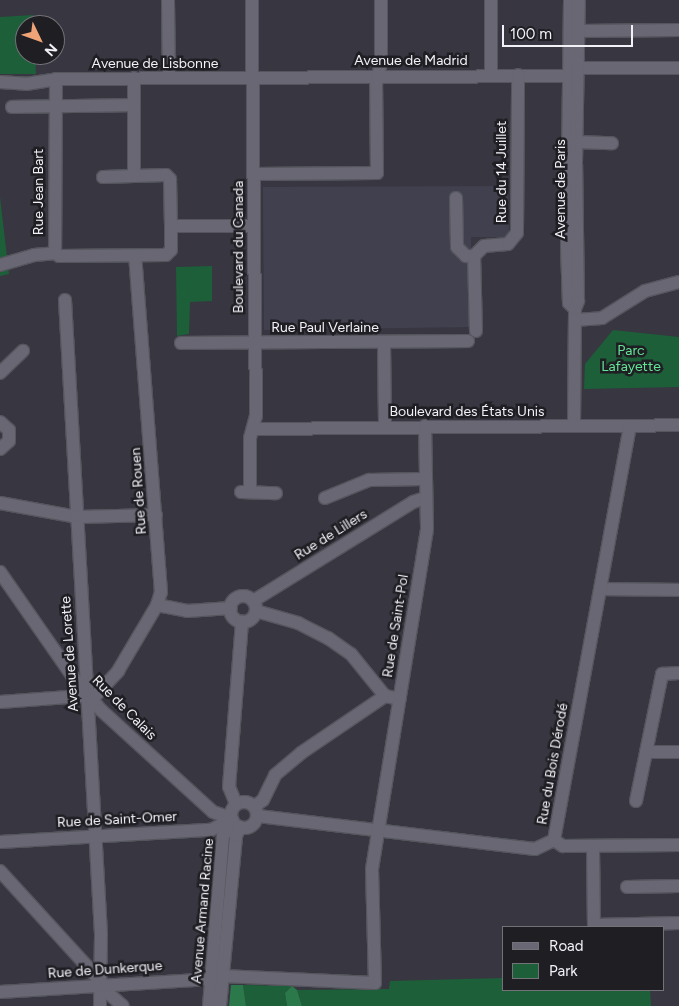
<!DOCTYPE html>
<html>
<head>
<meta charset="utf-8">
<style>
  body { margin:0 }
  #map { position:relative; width:679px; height:1006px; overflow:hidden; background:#373641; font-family:Figtree,sans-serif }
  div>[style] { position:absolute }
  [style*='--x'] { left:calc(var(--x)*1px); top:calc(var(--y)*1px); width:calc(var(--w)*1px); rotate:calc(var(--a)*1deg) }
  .built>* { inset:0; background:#41404f }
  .green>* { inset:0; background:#1d5f39 }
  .forest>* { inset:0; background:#2b784b }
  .roads { filter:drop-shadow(1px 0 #55555d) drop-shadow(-1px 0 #55555d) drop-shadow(0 1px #55555d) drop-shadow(0 -1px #55555d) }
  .minor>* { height:12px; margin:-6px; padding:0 6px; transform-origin:6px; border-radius:6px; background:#686773 }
  .minor>.ring { margin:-6px; padding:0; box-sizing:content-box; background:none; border:12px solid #686773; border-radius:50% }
  span { translate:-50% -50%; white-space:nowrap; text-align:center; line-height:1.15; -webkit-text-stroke:5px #1f1e23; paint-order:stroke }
  .street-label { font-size:14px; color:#f2f1f8 }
  .park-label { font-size:14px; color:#63e598 }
  .legend { position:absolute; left:502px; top:926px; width:162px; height:65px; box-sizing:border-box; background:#1f1e23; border:1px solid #737278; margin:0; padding:6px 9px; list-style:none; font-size:15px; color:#f2f1f8 }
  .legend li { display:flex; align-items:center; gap:10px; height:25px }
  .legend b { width:25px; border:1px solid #737278 }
  .north { position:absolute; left:15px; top:15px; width:50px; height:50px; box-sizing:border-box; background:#1f1e23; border:1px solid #737278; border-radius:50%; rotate:132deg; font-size:14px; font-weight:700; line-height:20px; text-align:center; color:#f2f1f8 }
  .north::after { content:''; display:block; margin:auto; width:18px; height:22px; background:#efa377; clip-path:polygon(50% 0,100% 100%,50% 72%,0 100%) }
  .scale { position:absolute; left:502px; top:25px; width:131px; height:22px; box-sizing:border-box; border:2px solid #f2f1f8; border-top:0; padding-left:6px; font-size:15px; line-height:18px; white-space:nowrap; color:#f2f1f8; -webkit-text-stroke:4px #1f1e23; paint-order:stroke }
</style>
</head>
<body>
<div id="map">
  <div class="built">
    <div style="clip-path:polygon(508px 186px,509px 237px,471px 237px,472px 327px,264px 330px,263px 187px)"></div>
  </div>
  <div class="green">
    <div style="clip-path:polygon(33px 15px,34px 25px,25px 25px,25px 55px,35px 55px,36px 74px,0 74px,0 17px)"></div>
    <div style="clip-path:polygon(0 197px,9px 274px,0 276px)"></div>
    <div style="clip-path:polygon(212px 266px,212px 301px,190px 302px,189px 334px,177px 336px,176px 267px)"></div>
    <div style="clip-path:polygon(613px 330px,679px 337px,679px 387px,584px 389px,585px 364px)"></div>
    <div style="clip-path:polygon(503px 978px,503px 990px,650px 990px,651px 1006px,302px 1006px,297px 990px,389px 989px,390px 981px)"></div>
    <div style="clip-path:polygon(243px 985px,292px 986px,285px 993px,287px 1006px,246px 1006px)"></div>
  </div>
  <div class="forest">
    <div style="clip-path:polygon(231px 985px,243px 985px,246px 1006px,229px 1006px)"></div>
    <div style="clip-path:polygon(292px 986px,297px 990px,302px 1006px,287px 1006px,285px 993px)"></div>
  </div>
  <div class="roads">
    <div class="minor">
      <div style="--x:168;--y:0;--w:78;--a:89.3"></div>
      <div style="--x:491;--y:0;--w:76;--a:90"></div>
      <div style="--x:570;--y:0;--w:247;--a:90.7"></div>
      <div style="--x:567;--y:247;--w:56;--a:88"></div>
      <div style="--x:569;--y:303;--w:8;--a:45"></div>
      <div style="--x:579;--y:31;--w:100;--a:-0.6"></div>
      <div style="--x:573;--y:73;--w:8;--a:-40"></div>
      <div style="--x:579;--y:68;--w:100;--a:0"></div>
      <div style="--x:134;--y:78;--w:98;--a:90"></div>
      <div style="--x:134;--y:176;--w:32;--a:-2"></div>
      <div style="--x:166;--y:175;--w:6;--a:45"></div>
      <div style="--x:170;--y:179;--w:47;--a:88.8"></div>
      <div style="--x:171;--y:226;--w:82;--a:0"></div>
      <div style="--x:56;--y:79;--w:174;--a:90.3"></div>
      <div style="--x:55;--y:253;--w:5;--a:37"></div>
      <div style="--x:59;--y:256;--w:107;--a:-0.5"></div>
      <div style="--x:166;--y:255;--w:7;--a:-45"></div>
      <div style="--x:171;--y:250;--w:24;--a:-90"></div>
      <div style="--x:0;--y:82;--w:26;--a:4"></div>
      <div style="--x:26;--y:84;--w:30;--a:-9"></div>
      <div style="--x:56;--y:79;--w:513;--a:-0.34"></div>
      <div style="--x:12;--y:107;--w:122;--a:-0.9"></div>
      <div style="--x:576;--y:142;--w:36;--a:2"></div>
      <div style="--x:254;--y:174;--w:123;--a:-0.5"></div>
      <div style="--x:377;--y:173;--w:89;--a:-90.6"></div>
      <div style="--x:376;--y:84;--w:21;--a:-76"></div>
      <div style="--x:381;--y:64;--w:64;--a:-90"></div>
      <div style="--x:103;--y:177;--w:31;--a:-2"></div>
      <div style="--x:456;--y:198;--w:49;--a:88.8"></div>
      <div style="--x:457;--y:247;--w:13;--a:45"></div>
      <div style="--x:466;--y:256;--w:8;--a:0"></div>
      <div style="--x:0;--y:265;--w:35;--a:-16"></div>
      <div style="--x:34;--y:255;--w:21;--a:-5"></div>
      <div style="--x:65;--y:300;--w:635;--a:86.75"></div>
      <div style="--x:101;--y:934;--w:72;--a:90.8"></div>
      <div style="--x:575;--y:320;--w:27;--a:-4"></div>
      <div style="--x:602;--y:318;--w:51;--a:-32.1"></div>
      <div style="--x:645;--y:291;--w:35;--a:-15"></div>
      <div style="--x:476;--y:331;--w:75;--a:-91.5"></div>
      <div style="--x:474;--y:256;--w:14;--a:-45"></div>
      <div style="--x:484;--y:246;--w:24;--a:-5"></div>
      <div style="--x:508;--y:244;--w:14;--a:-51"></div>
      <div style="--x:517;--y:233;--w:158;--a:-89.6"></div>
      <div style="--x:384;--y:342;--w:85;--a:89.3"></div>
      <div style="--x:181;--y:343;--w:287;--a:-0.4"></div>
      <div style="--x:0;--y:373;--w:32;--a:-44"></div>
      <div style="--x:0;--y:422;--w:12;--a:42"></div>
      <div style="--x:9;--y:430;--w:11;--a:90"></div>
      <div style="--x:9;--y:441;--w:12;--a:138"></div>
      <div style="--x:574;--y:426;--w:117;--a:-89.5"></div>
      <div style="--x:575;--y:309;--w:9;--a:-69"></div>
      <div style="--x:578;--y:301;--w:137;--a:-90.8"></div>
      <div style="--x:576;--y:164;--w:164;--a:-89"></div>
      <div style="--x:255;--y:429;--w:424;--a:-0.5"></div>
      <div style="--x:241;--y:492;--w:35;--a:2"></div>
      <div style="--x:250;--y:492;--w:54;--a:-90"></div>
      <div style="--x:250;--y:438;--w:23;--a:-75"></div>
      <div style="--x:256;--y:416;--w:416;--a:-90.6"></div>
      <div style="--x:325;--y:498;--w:48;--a:-22.2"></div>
      <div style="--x:369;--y:480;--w:56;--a:-1"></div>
      <div style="--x:0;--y:503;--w:78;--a:10.3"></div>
      <div style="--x:77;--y:517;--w:79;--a:-1.5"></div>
      <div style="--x:0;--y:572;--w:128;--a:55.2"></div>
      <div style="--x:73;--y:677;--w:43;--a:49.7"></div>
      <div style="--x:101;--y:710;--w:151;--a:42.3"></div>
      <div style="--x:213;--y:812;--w:19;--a:18"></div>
      <div style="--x:601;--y:589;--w:78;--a:0.7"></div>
      <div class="ring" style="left:230px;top:596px;width:14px;height:14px"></div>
      <div style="--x:253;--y:601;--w:188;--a:-31.7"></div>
      <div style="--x:413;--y:502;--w:13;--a:-18"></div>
      <div style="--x:157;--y:605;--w:31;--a:11"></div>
      <div style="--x:187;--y:611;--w:44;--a:-3.9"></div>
      <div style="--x:256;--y:611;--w:44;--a:15.9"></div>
      <div style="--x:298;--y:623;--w:34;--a:27"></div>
      <div style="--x:328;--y:638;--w:28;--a:35"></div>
      <div style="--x:351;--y:654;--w:54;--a:51"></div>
      <div style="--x:0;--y:702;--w:96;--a:-4.2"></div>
      <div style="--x:96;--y:695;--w:33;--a:-47"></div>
      <div style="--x:118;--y:671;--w:77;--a:-59.4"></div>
      <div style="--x:157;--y:605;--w:14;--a:-73"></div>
      <div style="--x:161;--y:592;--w:337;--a:-94.4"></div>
      <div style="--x:646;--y:752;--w:33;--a:0"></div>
      <div style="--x:636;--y:801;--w:130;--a:-78.4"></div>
      <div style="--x:662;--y:674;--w:17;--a:-3"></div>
      <div class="ring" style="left:231px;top:802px;width:14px;height:14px"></div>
      <div style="--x:236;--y:804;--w:18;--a:-112"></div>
      <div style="--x:229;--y:787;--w:166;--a:-85.5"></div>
      <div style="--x:255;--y:806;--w:10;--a:-37"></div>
      <div style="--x:263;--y:800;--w:28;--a:-64"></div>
      <div style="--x:275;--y:775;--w:34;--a:-40"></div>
      <div style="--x:301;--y:753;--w:102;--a:-34.2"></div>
      <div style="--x:385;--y:696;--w:15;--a:11"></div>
      <div style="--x:258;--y:816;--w:279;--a:6.8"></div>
      <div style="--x:535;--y:849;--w:21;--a:-25"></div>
      <div style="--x:554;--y:840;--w:421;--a:-79.6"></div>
      <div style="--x:554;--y:840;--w:11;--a:34"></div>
      <div style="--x:563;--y:846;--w:116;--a:-0.5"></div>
      <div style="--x:0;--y:842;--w:211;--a:-3.3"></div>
      <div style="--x:211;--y:830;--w:24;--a:-28"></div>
      <div style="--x:593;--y:846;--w:79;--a:89.3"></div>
      <div style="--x:594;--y:925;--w:85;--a:-1.3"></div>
      <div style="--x:0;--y:871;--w:142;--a:47.6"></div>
      <div style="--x:96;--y:976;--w:11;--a:68"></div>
      <div style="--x:100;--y:986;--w:30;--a:41"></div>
      <div style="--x:627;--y:887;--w:52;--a:-1.1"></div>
      <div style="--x:222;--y:976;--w:153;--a:2.6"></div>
      <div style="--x:375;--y:983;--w:114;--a:-91.5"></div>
      <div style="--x:372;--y:869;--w:345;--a:-80.8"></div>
      <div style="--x:427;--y:528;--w:102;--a:-91.1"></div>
      <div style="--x:0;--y:992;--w:211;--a:-3.5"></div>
      <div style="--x:209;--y:1006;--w:171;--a:-85.3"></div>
      <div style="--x:223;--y:836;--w:18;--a:-56"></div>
      <div style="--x:220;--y:1006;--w:171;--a:-84.6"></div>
      <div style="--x:236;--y:836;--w:10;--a:-66"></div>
    </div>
  </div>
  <div class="street-label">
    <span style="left:411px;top:61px">Avenue de Madrid</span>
    <span style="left:155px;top:64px">Avenue de Lisbonne</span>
    <span style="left:502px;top:172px;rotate:-90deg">Rue du 14 Juillet</span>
    <span style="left:561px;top:189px;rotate:-90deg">Avenue de Paris</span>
    <span style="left:39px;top:192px;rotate:-90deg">Rue Jean Bart</span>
    <span style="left:239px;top:247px;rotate:-90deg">Boulevard du Canada</span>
    <span style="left:325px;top:328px">Rue Paul Verlaine</span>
    <span style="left:467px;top:412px">Boulevard des États Unis</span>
    <span style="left:139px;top:491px;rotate:-94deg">Rue de Rouen</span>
    <span style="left:331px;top:535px;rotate:-32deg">Rue de Lillers</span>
    <span style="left:396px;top:626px;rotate:-81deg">Rue de Saint-Pol</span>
    <span style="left:70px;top:654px;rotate:-94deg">Avenue de Lorette</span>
    <span style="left:124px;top:708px;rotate:45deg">Rue de Calais</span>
    <span style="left:553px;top:764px;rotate:-80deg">Rue du Bois Dérodé</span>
    <span style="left:117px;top:820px;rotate:-3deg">Rue de Saint-Omer</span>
    <span style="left:203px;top:911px;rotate:-85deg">Avenue Armand Racine</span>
    <span style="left:105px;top:970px;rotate:-4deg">Rue de Dunkerque</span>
  </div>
  <div class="park-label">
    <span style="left:631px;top:359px">Parc<br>Lafayette</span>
  </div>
  <ul class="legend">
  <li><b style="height:6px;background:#686773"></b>Road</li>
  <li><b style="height:14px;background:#1d5f39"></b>Park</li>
  </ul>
  <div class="north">N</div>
  <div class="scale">100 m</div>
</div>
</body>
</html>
